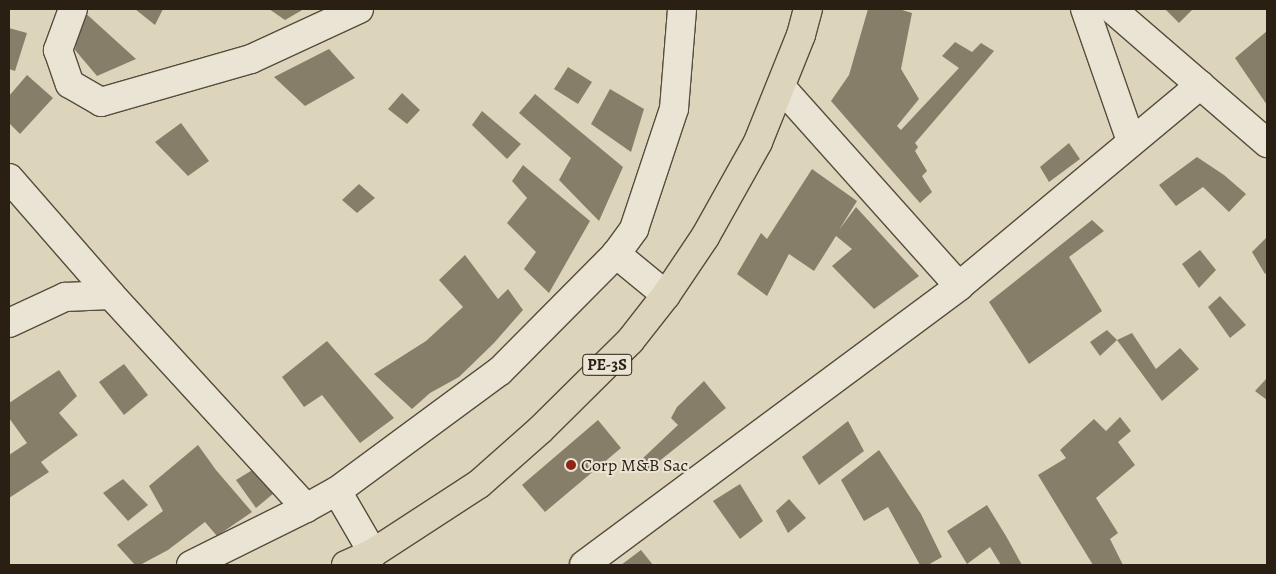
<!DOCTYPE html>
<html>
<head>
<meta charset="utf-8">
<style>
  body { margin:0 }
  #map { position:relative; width:1276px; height:574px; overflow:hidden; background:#ddd5bb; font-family:Alegreya,serif }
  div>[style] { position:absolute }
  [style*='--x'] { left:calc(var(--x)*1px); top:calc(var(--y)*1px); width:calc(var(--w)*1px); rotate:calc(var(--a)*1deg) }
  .building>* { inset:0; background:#877e6a }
  .roads { filter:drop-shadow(1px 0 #574c3d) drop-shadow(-1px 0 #574c3d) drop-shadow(0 1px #574c3d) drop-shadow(0 -1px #574c3d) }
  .minor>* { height:28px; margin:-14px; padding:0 14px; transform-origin:14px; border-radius:14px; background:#e9e4d3 }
  .highway>* { height:28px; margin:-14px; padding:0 14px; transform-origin:14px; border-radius:14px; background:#ddd5bb }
  .dots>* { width:14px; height:14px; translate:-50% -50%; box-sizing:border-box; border:2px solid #e9e4d3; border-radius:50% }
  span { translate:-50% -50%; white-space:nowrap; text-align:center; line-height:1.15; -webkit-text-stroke:4px #e9e4d3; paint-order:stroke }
  .shield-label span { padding:1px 4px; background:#e9e4d3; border:1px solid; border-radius:4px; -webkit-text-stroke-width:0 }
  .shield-label { font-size:16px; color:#2a1f13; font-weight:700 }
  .poi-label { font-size:18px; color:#2a1f13 }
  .left { translate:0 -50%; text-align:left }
  .frame { position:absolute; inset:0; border:10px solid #2a1f13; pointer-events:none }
</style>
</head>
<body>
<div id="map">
  <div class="building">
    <div style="clip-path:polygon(81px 9px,136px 59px,97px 76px,75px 50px)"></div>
    <div style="clip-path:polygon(135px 9px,163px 9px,155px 25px)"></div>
    <div style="clip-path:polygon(269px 9px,304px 9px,285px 20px)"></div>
    <div style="clip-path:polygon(868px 9px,899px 9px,912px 13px,901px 69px,919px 99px,897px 126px,901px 130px,959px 68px,942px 56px,955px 42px,972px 52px,981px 43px,994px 51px,915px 143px,918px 147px,915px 151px,927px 171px,922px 176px,932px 192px,920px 203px,831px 101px,849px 75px)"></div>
    <div style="clip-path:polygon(1165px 9px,1193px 9px,1179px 23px)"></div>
    <div style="clip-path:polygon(9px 28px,27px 33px,15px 71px,9px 69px)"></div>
    <div style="clip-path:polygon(1267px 31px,1267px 105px,1235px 58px)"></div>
    <div style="clip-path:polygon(329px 49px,355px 78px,305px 106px,274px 77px)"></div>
    <div style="clip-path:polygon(568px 67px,592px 82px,578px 104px,554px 89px)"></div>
    <div style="clip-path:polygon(27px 75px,53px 98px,20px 134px,9px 123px,9px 96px)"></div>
    <div style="clip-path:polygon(610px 89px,644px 109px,631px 152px,591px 124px)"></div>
    <div style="clip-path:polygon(402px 93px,420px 110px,407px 124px,388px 109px)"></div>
    <div style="clip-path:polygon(535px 94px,623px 167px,599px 221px,559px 180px,571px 158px,519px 113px)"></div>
    <div style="clip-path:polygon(482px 111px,521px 144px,507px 159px,472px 125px)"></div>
    <div style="clip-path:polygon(181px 123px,209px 161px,188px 176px,155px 142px)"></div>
    <div style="clip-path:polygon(1069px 143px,1080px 159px,1049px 182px,1040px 167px)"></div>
    <div style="clip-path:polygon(1197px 157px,1224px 175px,1246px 194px,1229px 212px,1203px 187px,1176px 206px,1159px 185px)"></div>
    <div style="clip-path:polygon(523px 165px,590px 221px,549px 293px,524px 269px,536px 252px,507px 223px,527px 198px,512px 181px)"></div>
    <div style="clip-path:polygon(812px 169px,857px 201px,839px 230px,856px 207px,919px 276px,874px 309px,832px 266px,852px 249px,836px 236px,814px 271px,789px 254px,767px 296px,737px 274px,761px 233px,767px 239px)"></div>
    <div style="clip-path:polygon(359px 184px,375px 198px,357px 213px,342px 200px)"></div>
    <div style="clip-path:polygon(1092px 220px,1104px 231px,1069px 257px,1102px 311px,1029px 364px,989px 302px)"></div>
    <div style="clip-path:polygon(1267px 237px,1267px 272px,1265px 274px,1252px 252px)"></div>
    <div style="clip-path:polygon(1200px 250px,1216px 270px,1199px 288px,1182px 264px)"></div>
    <div style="clip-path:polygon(465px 255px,498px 299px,508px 289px,523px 310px,494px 343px,459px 377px,430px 393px,412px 409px,374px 374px,426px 341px,463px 307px,439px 280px)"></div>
    <div style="clip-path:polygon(1220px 296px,1246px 325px,1230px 338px,1208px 307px)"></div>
    <div style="clip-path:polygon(1107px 330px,1117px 340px,1100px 356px,1090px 342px)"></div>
    <div style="clip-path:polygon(1132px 333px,1156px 369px,1180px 348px,1199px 369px,1162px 401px,1117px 340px)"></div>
    <div style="clip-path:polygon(327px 341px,394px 418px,360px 443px,322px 395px,304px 407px,282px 377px)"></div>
    <div style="clip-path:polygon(124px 364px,148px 395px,124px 415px,99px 382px)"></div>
    <div style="clip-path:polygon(59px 370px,77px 396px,59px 413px,78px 435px,41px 462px,49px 472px,9px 498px,9px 455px,27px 443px,9px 418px,9px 403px)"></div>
    <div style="clip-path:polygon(1267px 378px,1267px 400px,1255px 391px)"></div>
    <div style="clip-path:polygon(704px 381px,726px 408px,648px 470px,642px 459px,678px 425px,671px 418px,677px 407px)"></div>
    <div style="clip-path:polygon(1120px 417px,1131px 431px,1118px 442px,1135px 465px,1096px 498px,1118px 533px,1110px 539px,1123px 565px,1093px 565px,1038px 475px,1066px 458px,1060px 450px,1094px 419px,1106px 431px)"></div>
    <div style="clip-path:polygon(598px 420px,621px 448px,545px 512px,522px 485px)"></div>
    <div style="clip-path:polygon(848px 421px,864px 451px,819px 485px,802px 457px)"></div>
    <div style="clip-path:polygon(198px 445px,216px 470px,252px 512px,217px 536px,205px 522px,168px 550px,140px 565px,135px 565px,117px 545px,163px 511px,149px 486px)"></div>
    <div style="clip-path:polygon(879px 450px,921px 514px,942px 557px,928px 565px,920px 565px,888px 507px,864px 521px,841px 480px)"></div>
    <div style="clip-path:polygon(254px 469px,274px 493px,256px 508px,236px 480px)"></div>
    <div style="clip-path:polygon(123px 479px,148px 505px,128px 521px,103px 493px)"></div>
    <div style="clip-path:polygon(740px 484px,763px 521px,740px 539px,713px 501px)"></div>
    <div style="clip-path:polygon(789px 499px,806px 518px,788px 533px,776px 511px)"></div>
    <div style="clip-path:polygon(987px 505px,1006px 536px,1022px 565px,1001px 565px,990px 547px,967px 564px,947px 531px)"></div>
    <div style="clip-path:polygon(641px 550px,653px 565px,621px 565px)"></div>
  </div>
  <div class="roads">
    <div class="minor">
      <div style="--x:73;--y:9;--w:44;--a:110.1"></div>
      <div style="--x:58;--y:50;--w:36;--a:71"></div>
      <div style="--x:70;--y:84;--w:36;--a:30"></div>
      <div style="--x:101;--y:102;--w:156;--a:-16"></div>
      <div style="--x:251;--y:59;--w:119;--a:-24.8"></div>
      <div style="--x:1085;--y:9;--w:140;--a:70.8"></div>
      <div style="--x:1112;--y:9;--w:116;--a:40.8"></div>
      <div style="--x:781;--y:87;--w:267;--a:48.2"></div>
      <div style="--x:9;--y:178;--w:155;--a:48.9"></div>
      <div style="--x:666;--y:295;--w:65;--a:-140.6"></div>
      <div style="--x:616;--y:254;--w:31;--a:-54"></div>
      <div style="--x:634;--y:229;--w:126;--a:-71.6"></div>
      <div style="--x:674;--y:109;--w:100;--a:-85.4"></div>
      <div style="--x:9;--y:323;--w:62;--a:-24.9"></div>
      <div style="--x:65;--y:297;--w:46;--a:-2.5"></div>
      <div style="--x:111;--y:295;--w:289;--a:47.5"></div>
      <div style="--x:306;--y:508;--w:35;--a:-29"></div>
      <div style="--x:337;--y:491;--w:72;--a:59.9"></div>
      <div style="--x:337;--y:491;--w:202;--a:-36.4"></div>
      <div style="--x:500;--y:371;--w:165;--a:-45.2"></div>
      <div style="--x:191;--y:565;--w:128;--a:-26.4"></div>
      <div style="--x:584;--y:565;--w:467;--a:-36.6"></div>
      <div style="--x:959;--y:286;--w:314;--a:-39.8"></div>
      <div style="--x:1200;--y:85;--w:89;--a:40.9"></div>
    </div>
    <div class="highway">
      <div style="--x:346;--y:565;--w:30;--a:-24"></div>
      <div style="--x:373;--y:553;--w:126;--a:-33.1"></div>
      <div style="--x:479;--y:484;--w:81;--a:-41.5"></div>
      <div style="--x:540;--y:430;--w:127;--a:-44.7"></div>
      <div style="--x:630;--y:341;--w:58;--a:-52"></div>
      <div style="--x:666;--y:295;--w:70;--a:-56.1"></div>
      <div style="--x:705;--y:237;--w:109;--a:-60.8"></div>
      <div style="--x:758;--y:142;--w:115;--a:-68.1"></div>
      <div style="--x:801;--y:35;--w:27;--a:-75"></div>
    </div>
  </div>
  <div class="dots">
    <div style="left:571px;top:465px;background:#8f2418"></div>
  </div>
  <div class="shield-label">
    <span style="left:607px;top:365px">PE-3S</span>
  </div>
  <div class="poi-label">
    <span class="left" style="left:581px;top:465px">Corp M&amp;B Sac</span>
  </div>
  <div class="frame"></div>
</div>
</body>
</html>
